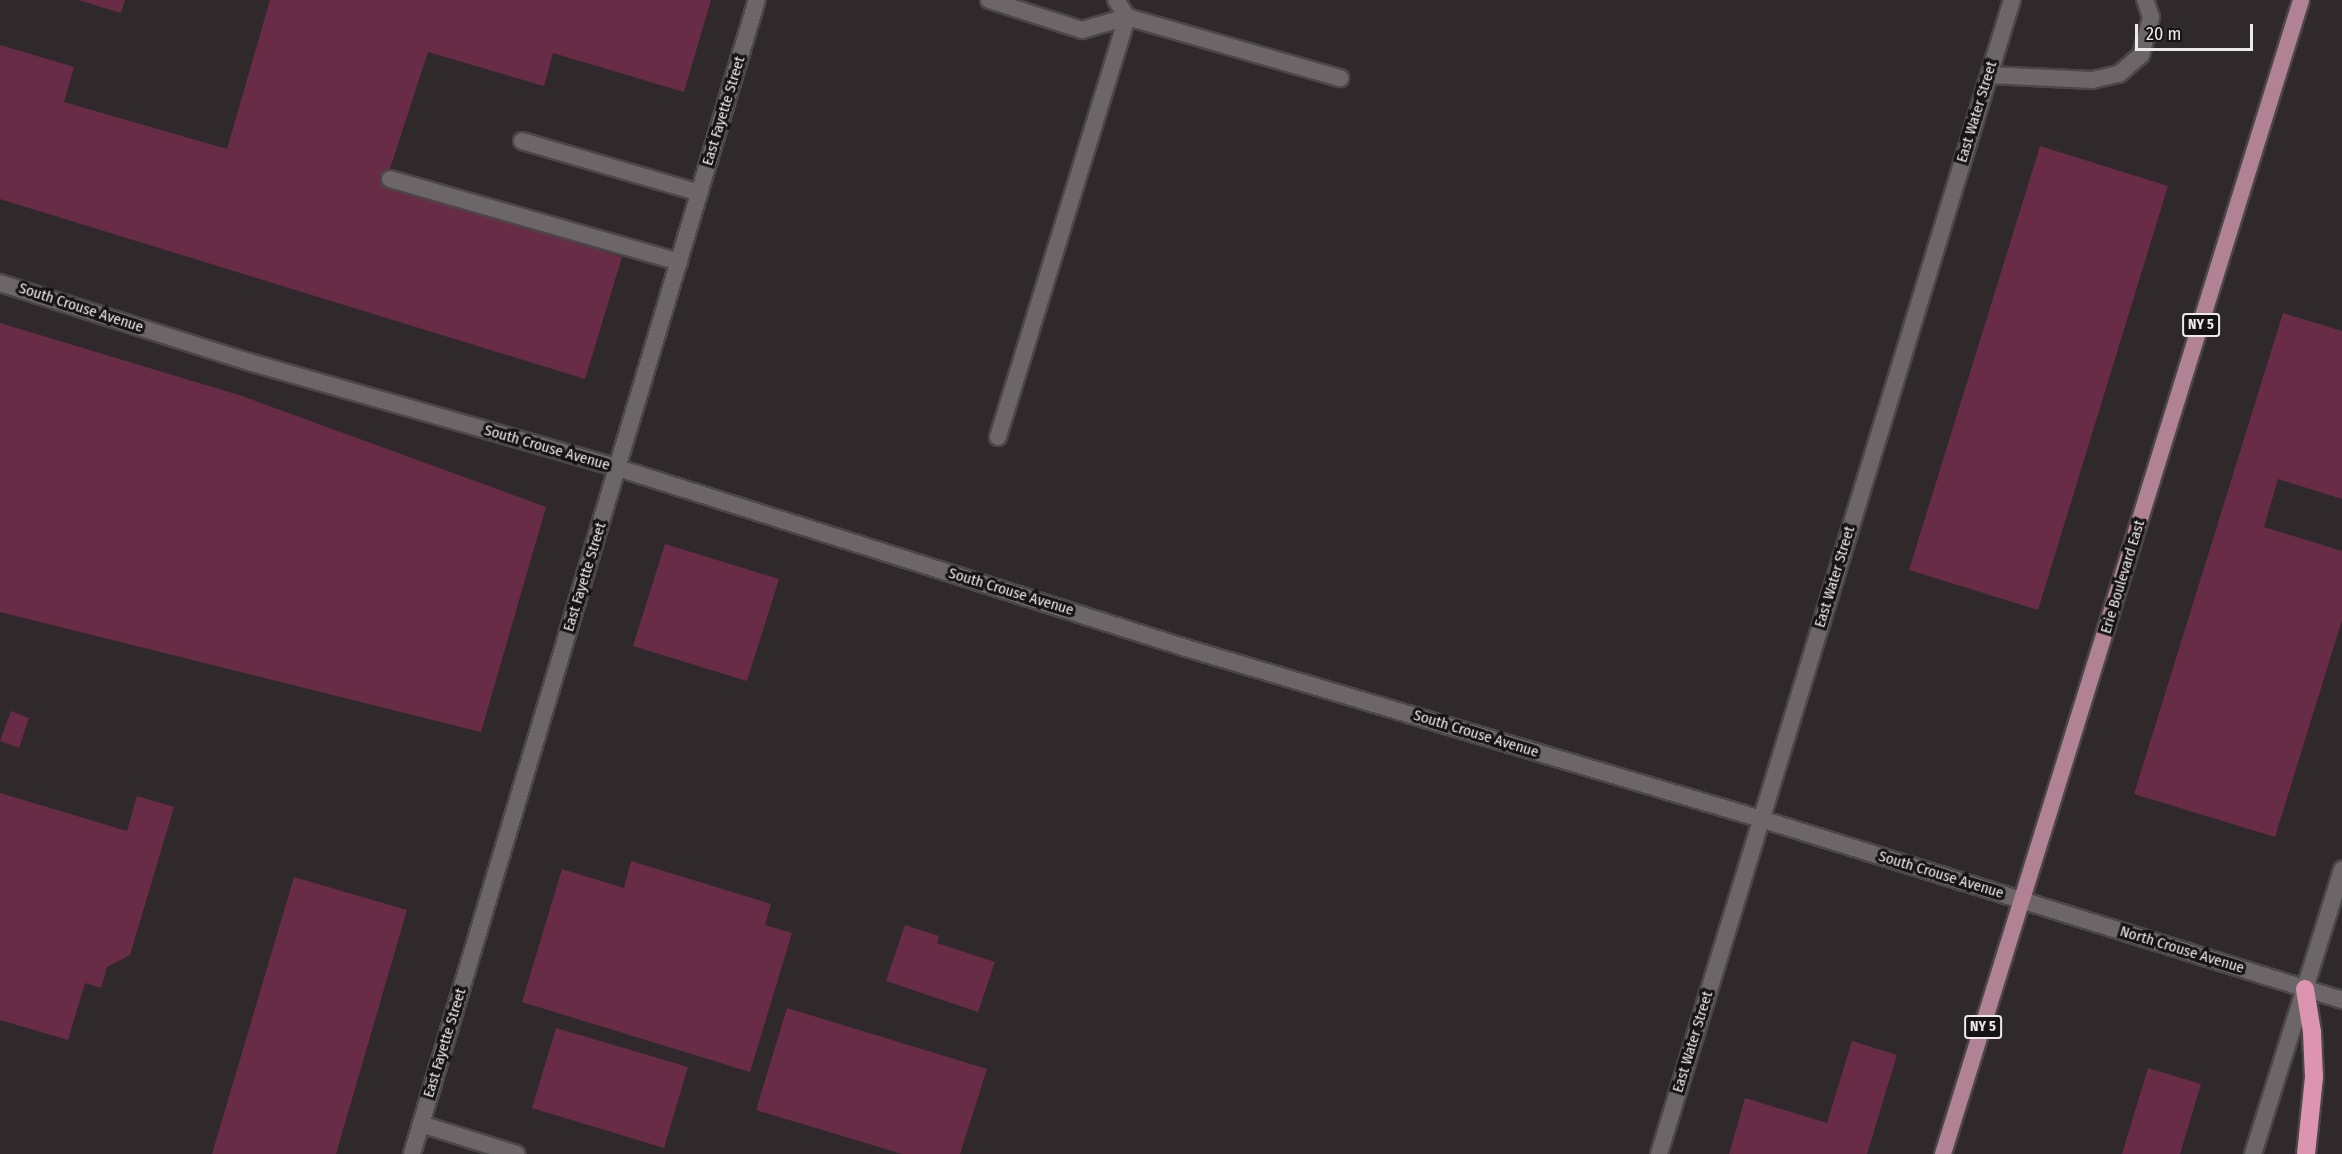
<!DOCTYPE html>
<html>
<head>
<meta charset="utf-8">
<style>
  body { margin:0 }
  #map { position:relative; width:2342px; height:1154px; overflow:hidden; background:#2f292b; font-family:"Fira Sans Condensed",sans-serif }
  div>[style] { position:absolute }
  [style*='--x'] { left:calc(var(--x)*1px); top:calc(var(--y)*1px); width:calc(var(--w)*1px); rotate:calc(var(--a)*1deg) }
  .building>* { inset:0; background:#692c47 }
  .roads { filter:drop-shadow(2px 0 #4b4648) drop-shadow(-2px 0 #4b4648) drop-shadow(0 2px #4b4648) drop-shadow(0 -2px #4b4648) }
  .service>* { height:16px; margin:-8px; padding:0 8px; transform-origin:8px; border-radius:8px; background:#6d6668 }
  .minor>* { height:16px; margin:-8px; padding:0 8px; transform-origin:8px; border-radius:8px; background:#6d6668 }
  .tertiary>* { height:16px; margin:-8px; padding:0 8px; transform-origin:8px; border-radius:8px; background:#6d6668 }
  .primary>* { height:16px; margin:-8px; padding:0 8px; transform-origin:8px; border-radius:8px; background:#b08293 }
  .motorway>* { height:18px; margin:-9px; padding:0 9px; transform-origin:9px; border-radius:9px; background:#dc94b0 }
  span { translate:-50% -50%; white-space:nowrap; text-align:center; line-height:1.15; -webkit-text-stroke:6px #161314; paint-order:stroke }
  .shield-label span { padding:2px 4px; background:#161314; border:2px solid; border-radius:4px; -webkit-text-stroke-width:0 }
  .shield-label { font-size:14px; color:#eeeaeb; font-weight:700 }
  .street-label { font-size:15px; color:#eeeaeb }
  .scale { position:absolute; left:2135px; top:24px; width:118px; height:27px; box-sizing:border-box; border:3px solid #eeeaeb; border-top:0; padding-left:8px; font-size:18px; line-height:21px; white-space:nowrap; color:#eeeaeb; -webkit-text-stroke:4px #161314; paint-order:stroke }
</style>
</head>
<body>
<div id="map">
  <div class="building">
    <div style="clip-path:polygon(78px 0,125px 0,121px 13px)"></div>
    <div style="clip-path:polygon(270px 0,711px 0,684px 92px,553px 53px,544px 86px,428px 52px,385px 184px,622px 257px,585px 379px,0 199px,0 45px,74px 67px,64px 102px,227px 149px)"></div>
    <div style="clip-path:polygon(2040px 146px,2168px 186px,2038px 610px,1909px 570px)"></div>
    <div style="clip-path:polygon(2283px 313px,2342px 331px,2342px 499px,2278px 479px,2264px 527px,2342px 551px,2342px 620px,2275px 837px,2134px 794px)"></div>
    <div style="clip-path:polygon(0 323px,242px 396px,546px 507px,481px 732px,0 612px)"></div>
    <div style="clip-path:polygon(665px 544px,779px 579px,747px 681px,633px 646px)"></div>
    <div style="clip-path:polygon(11px 711px,29px 718px,19px 748px,0 741px)"></div>
    <div style="clip-path:polygon(0 793px,127px 831px,137px 796px,174px 807px,130px 955px,107px 967px,101px 988px,85px 983px,68px 1040px,0 1020px)"></div>
    <div style="clip-path:polygon(631px 861px,771px 904px,765px 925px,792px 933px,750px 1072px,522px 1002px,562px 869px,624px 888px)"></div>
    <div style="clip-path:polygon(294px 877px,407px 910px,336px 1154px,212px 1154px)"></div>
    <div style="clip-path:polygon(905px 925px,939px 936px,937px 943px,995px 962px,978px 1012px,886px 981px)"></div>
    <div style="clip-path:polygon(787px 1008px,987px 1069px,960px 1154px,902px 1154px,756px 1110px)"></div>
    <div style="clip-path:polygon(556px 1028px,688px 1067px,664px 1148px,532px 1108px)"></div>
    <div style="clip-path:polygon(1852px 1041px,1897px 1055px,1867px 1154px,1729px 1154px,1745px 1098px,1827px 1123px)"></div>
    <div style="clip-path:polygon(2148px 1068px,2201px 1084px,2180px 1154px,2122px 1154px)"></div>
  </div>
  <div class="roads">
    <div class="service">
      <div style="--x:989;--y:0;--w:98;--a:17.9"></div>
      <div style="--x:1082;--y:30;--w:47;--a:-16.1"></div>
      <div style="--x:1127;--y:17;--w:222;--a:16"></div>
      <div style="--x:1989;--y:75;--w:103;--a:2.8"></div>
      <div style="--x:2092;--y:80;--w:28;--a:-13"></div>
      <div style="--x:2119;--y:74;--w:29;--a:-41"></div>
      <div style="--x:2141;--y:55;--w:39;--a:-75"></div>
      <div style="--x:2151;--y:17;--w:18;--a:-109"></div>
      <div style="--x:522;--y:141;--w:185;--a:16.3"></div>
      <div style="--x:390;--y:179;--w:301;--a:16"></div>
      <div style="--x:998;--y:437;--w:439;--a:-72.9"></div>
      <div style="--x:1127;--y:17;--w:20;--a:-123"></div>
      <div style="--x:421;--y:1124;--w:100;--a:17.5"></div>
    </div>
    <div class="minor">
      <div style="--x:0;--y:283;--w:261;--a:17.6"></div>
      <div style="--x:249;--y:362;--w:384;--a:16"></div>
      <div style="--x:2253;--y:1154;--w:298;--a:-72.6"></div>
    </div>
    <div class="tertiary">
      <div style="--x:618;--y:468;--w:596;--a:17.58"></div>
      <div style="--x:1186;--y:648;--w:600;--a:16.56"></div>
      <div style="--x:1761;--y:819;--w:609;--a:17.3"></div>
      <div style="--x:412;--y:1154;--w:1204;--a:-73.36"></div>
      <div style="--x:1659;--y:1154;--w:1207;--a:-72.99"></div>
    </div>
    <div class="primary">
      <div style="--x:1943;--y:1154;--w:1208;--a:-72.76"></div>
    </div>
    <div class="motorway">
      <div style="--x:2305;--y:989;--w:44;--a:80.8"></div>
      <div style="--x:2312;--y:1032;--w:45;--a:87.5"></div>
      <div style="--x:2314;--y:1077;--w:77;--a:95.9"></div>
    </div>
  </div>
  <div class="shield-label">
    <span style="left:2201px;top:325px">NY 5</span>
    <span style="left:1983px;top:1027px">NY 5</span>
  </div>
  <div class="street-label">
    <span style="left:724px;top:111px;rotate:-73deg">East Fayette Street</span>
    <span style="left:1977px;top:112px;rotate:-73deg">East Water Street</span>
    <span style="left:81px;top:308px;rotate:18deg">South Crouse Avenue</span>
    <span style="left:547px;top:448px;rotate:16deg">South Crouse Avenue</span>
    <span style="left:585px;top:577px;rotate:-73deg">East Fayette Street</span>
    <span style="left:1835px;top:577px;rotate:-73deg">East Water Street</span>
    <span style="left:2123px;top:577px;rotate:-73deg">Erie Boulevard East</span>
    <span style="left:1011px;top:592px;rotate:17deg">South Crouse Avenue</span>
    <span style="left:1476px;top:734px;rotate:17deg">South Crouse Avenue</span>
    <span style="left:1941px;top:875px;rotate:17deg">South Crouse Avenue</span>
    <span style="left:2182px;top:950px;rotate:17deg">North Crouse Avenue</span>
    <span style="left:1693px;top:1042px;rotate:-73deg">East Water Street</span>
    <span style="left:445px;top:1043px;rotate:-73deg">East Fayette Street</span>
  </div>
  <div class="scale">20 m</div>
</div>
</body>
</html>
